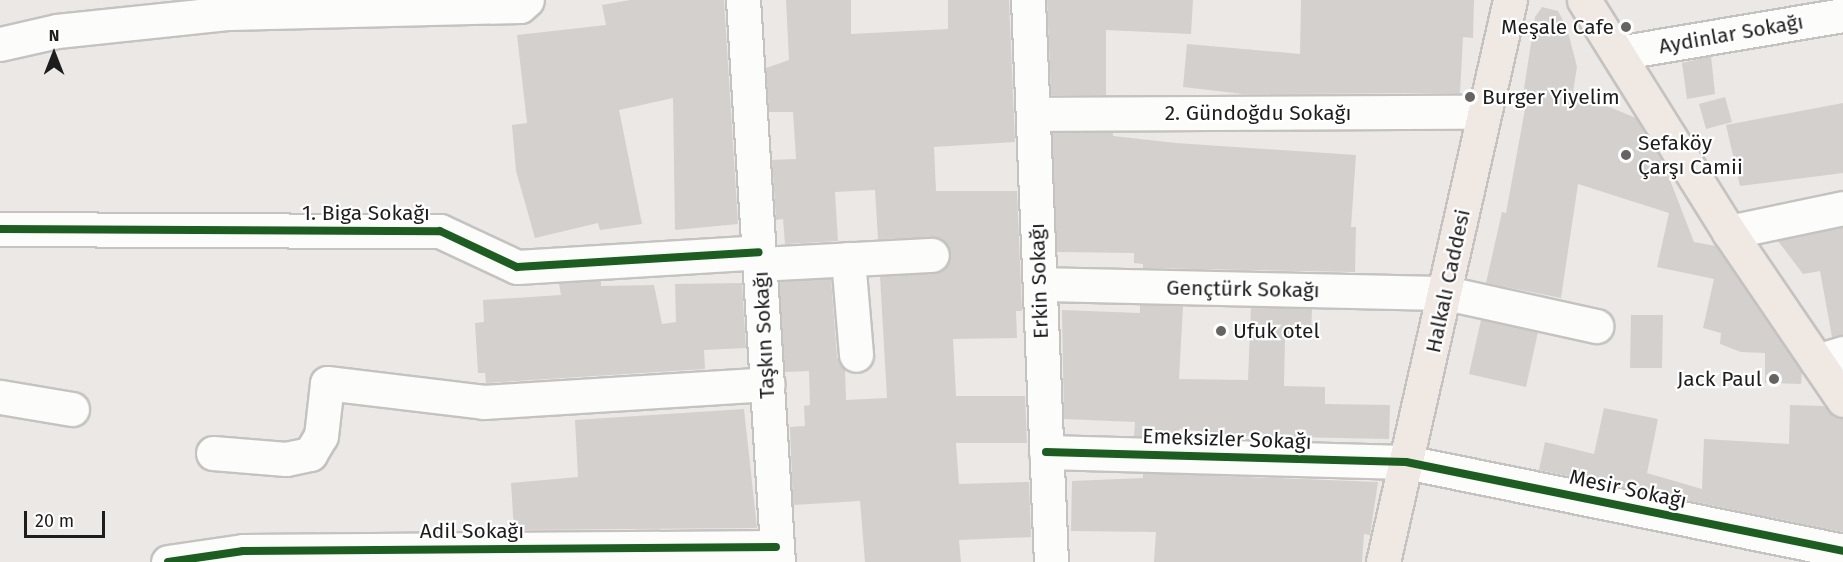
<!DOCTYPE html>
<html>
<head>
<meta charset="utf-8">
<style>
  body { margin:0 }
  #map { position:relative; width:1843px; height:562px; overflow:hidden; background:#ebe8e5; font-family:"Fira Sans",sans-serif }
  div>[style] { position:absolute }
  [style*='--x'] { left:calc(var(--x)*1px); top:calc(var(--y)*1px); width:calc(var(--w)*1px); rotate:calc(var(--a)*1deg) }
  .building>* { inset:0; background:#d4d0ce }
  .roads { filter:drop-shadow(2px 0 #c4c3c1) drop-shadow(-2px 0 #c4c3c1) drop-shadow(0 2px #c4c3c1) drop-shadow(0 -2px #c4c3c1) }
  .minor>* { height:33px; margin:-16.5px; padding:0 16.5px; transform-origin:16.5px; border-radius:16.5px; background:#fcfcfb }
  .major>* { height:33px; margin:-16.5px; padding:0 16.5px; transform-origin:16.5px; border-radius:16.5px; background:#f0e9e3 }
  .cycleway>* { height:8px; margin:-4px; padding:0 4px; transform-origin:4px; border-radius:4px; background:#1b5e20 }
  .dots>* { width:16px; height:16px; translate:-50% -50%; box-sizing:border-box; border:3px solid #fff; border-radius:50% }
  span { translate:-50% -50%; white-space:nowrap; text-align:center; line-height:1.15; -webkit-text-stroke:4.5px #fff; paint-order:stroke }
  .poi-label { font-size:21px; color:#1d1d1d }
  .right { translate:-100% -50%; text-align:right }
  .left { translate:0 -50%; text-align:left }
  .street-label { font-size:21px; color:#1d1d1d }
  .north { position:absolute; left:24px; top:24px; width:60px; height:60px; -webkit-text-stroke:4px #fff; paint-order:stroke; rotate:0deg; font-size:16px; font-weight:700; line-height:24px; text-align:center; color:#1d1d1d }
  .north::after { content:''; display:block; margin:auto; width:21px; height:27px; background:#1d1d1d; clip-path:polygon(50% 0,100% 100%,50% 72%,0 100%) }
  .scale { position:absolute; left:24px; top:511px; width:81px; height:27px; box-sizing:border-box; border:3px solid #1d1d1d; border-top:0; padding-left:8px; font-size:18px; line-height:21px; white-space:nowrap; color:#1d1d1d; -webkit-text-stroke:4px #fff; paint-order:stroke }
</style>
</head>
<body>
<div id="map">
  <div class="building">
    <div style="clip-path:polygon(630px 0,724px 0,738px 224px,675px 230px,673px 98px,619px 110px,642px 224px,600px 230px,598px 223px,535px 238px,516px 171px,512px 125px,527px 123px,517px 35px,606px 25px,602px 5px)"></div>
    <div style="clip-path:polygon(786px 0,851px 0,851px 34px,948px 29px,948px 0,1009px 0,1015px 142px,934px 147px,936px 191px,1017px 191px,1022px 311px,1016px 311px,1017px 338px,953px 339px,956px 396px,1025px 396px,1027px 443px,956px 443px,959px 484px,1029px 482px,1031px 537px,959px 540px,961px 562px,865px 562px,860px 501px,793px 505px,790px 427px,805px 426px,804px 406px,810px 405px,809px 371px,785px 372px,779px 282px,831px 279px,837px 357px,845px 369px,846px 400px,887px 398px,880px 276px,934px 274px,943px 270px,951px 255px,940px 238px,878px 239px,875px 190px,835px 192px,838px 241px,785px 244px,783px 219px,776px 220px,772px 160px,796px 159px,793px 112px,769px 112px,766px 68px,789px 60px)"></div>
    <div style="clip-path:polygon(1047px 0,1193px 0,1191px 34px,1106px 30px,1106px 95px,1051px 95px)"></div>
    <div style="clip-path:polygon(1301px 0,1474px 0,1473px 38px,1463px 37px,1460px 93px,1243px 94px,1183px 87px,1187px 44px,1300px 54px)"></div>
    <div style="clip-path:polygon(1542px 7px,1558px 11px,1567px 28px,1577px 67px,1573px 92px,1636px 118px,1663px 162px,1694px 242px,1716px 246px,1802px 372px,1801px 384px,1765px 383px,1765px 353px,1741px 352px,1720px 344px,1721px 333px,1703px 328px,1714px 279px,1657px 267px,1669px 213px,1578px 184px,1561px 298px,1486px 283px,1502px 212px,1506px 213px,1525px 109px,1521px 108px,1535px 17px)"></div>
    <div style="clip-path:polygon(1711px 56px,1715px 94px,1687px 99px,1682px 63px)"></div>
    <div style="clip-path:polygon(1725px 97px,1732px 122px,1706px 129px,1699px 104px)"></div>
    <div style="clip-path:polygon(1843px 103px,1843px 173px,1740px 186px,1726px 125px)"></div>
    <div style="clip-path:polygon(1113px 132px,1113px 136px,1176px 143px,1356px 155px,1351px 227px,1356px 227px,1355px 272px,1143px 268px,1143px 264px,1134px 263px,1134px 253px,1057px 252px,1052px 133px)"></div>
    <div style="clip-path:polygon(1843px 227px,1843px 335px,1832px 337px,1820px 271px,1803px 274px,1778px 241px)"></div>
    <div style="clip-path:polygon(601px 281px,601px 286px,654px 285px,662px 324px,676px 322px,675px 284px,742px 283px,746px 348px,704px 350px,705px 369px,486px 383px,485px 373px,478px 373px,475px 323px,484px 322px,483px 300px,561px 295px,559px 283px)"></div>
    <div style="clip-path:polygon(1140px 305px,1183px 306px,1179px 379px,1248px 380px,1251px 307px,1312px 309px,1311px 337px,1285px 337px,1284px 386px,1325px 387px,1325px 404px,1390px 405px,1389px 439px,1244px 436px,1179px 429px,1179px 437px,1134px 436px,1135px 422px,1064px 419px,1062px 310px,1140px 313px)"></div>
    <div style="clip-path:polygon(1631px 315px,1663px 315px,1662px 368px,1630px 368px)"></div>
    <div style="clip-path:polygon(1481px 320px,1538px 332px,1526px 387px,1469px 374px)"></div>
    <div style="clip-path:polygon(1790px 405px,1824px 406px,1834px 417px,1843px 419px,1843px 532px,1539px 470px,1545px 442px,1594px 454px,1604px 408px,1658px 419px,1647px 473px,1702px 489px,1704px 439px,1789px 444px)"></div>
    <div style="clip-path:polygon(744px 409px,757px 528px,514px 530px,511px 483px,578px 477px,575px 420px)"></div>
    <div style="clip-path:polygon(1143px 473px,1378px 482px,1370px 535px,1364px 534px,1362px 562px,1154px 562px,1156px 532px,1071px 531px,1072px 481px,1143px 478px)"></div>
  </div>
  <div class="roads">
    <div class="minor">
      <div style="--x:743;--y:0;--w:563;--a:86.44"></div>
      <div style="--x:1028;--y:0;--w:562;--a:87.66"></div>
      <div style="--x:0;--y:44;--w:58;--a:-12.8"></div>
      <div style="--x:57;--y:31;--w:173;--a:-6"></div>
      <div style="--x:229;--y:13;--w:291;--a:-1.4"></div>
      <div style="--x:520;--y:6;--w:9;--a:-41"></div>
      <div style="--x:1618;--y:53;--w:228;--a:-9.6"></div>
      <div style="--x:1033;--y:114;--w:450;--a:-0.3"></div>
      <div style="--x:0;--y:229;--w:440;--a:0.3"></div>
      <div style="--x:440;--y:231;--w:85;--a:25.1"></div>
      <div style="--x:517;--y:267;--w:242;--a:-3.5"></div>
      <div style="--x:1729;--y:232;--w:116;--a:-11.9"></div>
      <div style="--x:848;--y:259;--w:96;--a:85.2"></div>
      <div style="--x:759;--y:264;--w:173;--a:-3"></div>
      <div style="--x:1040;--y:284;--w:406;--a:1.3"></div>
      <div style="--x:1446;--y:293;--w:154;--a:12.4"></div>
      <div style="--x:1817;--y:361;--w:27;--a:-17"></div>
      <div style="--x:0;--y:397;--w:73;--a:9.5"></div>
      <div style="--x:1046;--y:452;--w:360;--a:1.6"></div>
      <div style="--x:1406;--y:462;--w:446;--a:11.5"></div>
      <div style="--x:213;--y:453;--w:73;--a:4.7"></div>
      <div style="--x:286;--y:459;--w:25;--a:-12"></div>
      <div style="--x:310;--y:454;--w:21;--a:-59"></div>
      <div style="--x:321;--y:436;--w:53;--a:-83.5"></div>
      <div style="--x:327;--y:383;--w:158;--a:6.9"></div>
      <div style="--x:484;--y:402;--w:284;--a:-3.6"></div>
      <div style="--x:168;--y:562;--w:76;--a:-8.3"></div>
      <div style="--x:243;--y:551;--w:533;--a:-0.43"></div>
    </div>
    <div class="major">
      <div style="--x:1584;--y:0;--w:274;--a:58"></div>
      <div style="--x:1729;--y:232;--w:203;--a:55.8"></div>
      <div style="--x:1383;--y:562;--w:576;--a:-77.27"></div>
    </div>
  </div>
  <div class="cycleway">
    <div style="--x:0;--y:229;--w:440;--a:0.3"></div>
    <div style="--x:440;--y:231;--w:85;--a:25.1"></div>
    <div style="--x:517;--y:267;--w:242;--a:-3.5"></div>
    <div style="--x:1046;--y:452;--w:360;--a:1.6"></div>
    <div style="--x:1406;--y:462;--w:446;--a:11.5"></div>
    <div style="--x:168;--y:562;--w:76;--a:-8.3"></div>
    <div style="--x:243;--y:551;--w:533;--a:-0.43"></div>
  </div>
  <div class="dots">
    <div style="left:1626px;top:27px;background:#656463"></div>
    <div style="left:1470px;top:97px;background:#656463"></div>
    <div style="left:1626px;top:155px;background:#656463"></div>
    <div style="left:1221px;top:331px;background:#656463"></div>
    <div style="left:1774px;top:379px;background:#656463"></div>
  </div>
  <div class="poi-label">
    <span class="right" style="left:1614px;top:27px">Meşale Cafe</span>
    <span class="left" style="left:1482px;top:97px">Burger Yiyelim</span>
    <span class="left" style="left:1638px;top:155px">Sefaköy<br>Çarşı Camii</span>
    <span class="left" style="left:1233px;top:331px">Ufuk otel</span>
    <span class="right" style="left:1762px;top:379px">Jack Paul</span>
  </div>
  <div class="street-label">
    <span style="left:1731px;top:34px;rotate:-10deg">Aydinlar Sokağı</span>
    <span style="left:1258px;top:113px">2. Gündoğdu Sokağı</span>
    <span style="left:366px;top:213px">1. Biga Sokağı</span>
    <span style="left:1039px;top:281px;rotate:-92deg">Erkin Sokağı</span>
    <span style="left:1448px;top:281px;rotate:-78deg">Halkalı Caddesi</span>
    <span style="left:1243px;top:289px;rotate:1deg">Gençtürk Sokağı</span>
    <span style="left:764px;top:335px;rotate:-93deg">Taşkın Sokağı</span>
    <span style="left:1227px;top:439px;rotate:2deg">Emeksizler Sokağı</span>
    <span style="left:1628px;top:489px;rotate:12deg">Mesir Sokağı</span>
    <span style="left:472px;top:531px">Adil Sokağı</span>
  </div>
  <div class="north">N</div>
  <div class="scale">20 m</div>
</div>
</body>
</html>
